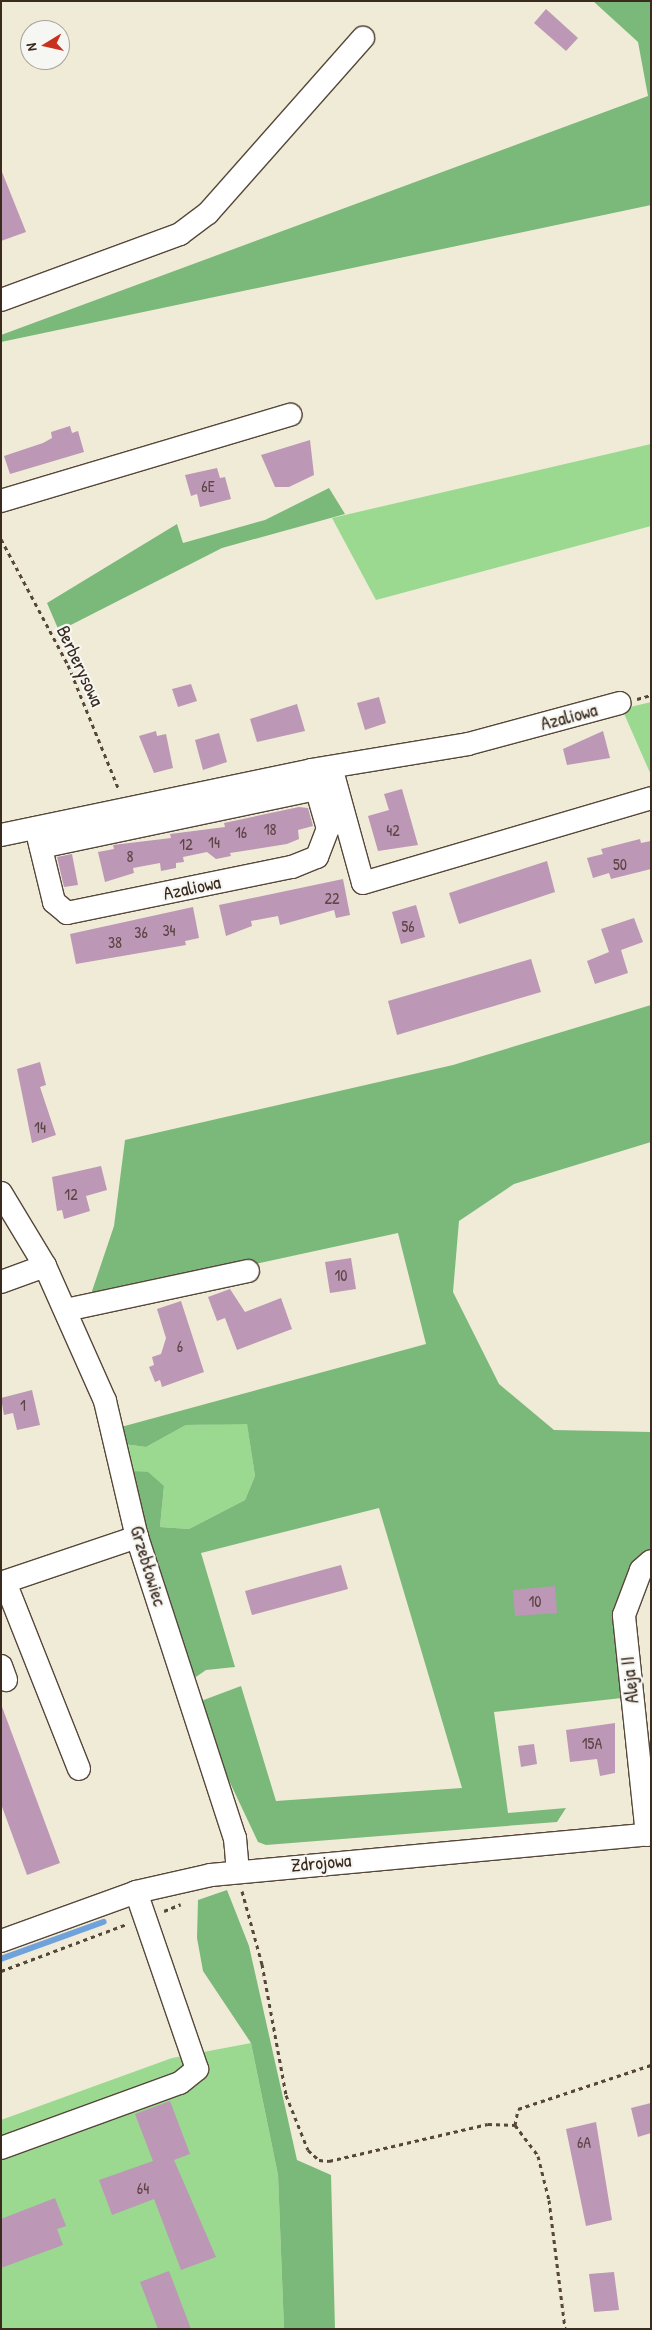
<!DOCTYPE html>
<html>
<head>
<meta charset="utf-8">
<style>
  body { margin:0 }
  #map { position:relative; width:652px; height:2330px; overflow:hidden; background:#efebd7; font-family:"Patrick Hand",sans-serif }
  div>[style] { position:absolute }
  [style*='--x'] { left:calc(var(--x)*1px); top:calc(var(--y)*1px); width:calc(var(--w)*1px); rotate:calc(var(--a)*1deg) }
  .green>* { inset:0; background:#9ad98f }
  .forest>* { inset:0; background:#7bb97a }
  .stream>* { height:5.5px; margin:-2.75px; padding:0 2.75px; transform-origin:2.75px; border-radius:2.75px; background:#6fa2db }
  .building>* { inset:0; background:#bd97b6 }
  .path>* { height:3px; margin-top:-1.5px; transform-origin:0; background:repeating-linear-gradient(90deg,#56473a 0 4px,transparent 0 8px) }
  .roads { filter:drop-shadow(1px 0 #56473a) drop-shadow(-1px 0 #56473a) drop-shadow(0 1px #56473a) drop-shadow(0 -1px #56473a) }
  .minor>* { height:22px; margin:-11px; padding:0 11px; transform-origin:11px; border-radius:11px; background:#fff }
  span { translate:-50% -50%; white-space:nowrap; text-align:center; line-height:1.15; -webkit-text-stroke:4.5px #f6f6f2; paint-order:stroke }
  .number-label { font-size:16px; color:#5c4544 }
  .number-label span { -webkit-text-stroke-width:0 }
  .street-label { font-size:19px; color:#3b2a1e }
  .frame { position:absolute; inset:0; border:2px solid #3b2a1e; pointer-events:none }
  .north { position:absolute; left:20px; top:20px; width:50px; height:50px; box-sizing:border-box; background:#f6f6f2; border:1px solid #aba49d; border-radius:50%; rotate:261deg; font-size:14px; font-weight:700; line-height:20px; text-align:center; color:#3b2a1e }
  .north::after { content:''; display:block; margin:auto; width:18px; height:22px; background:#c8321e; clip-path:polygon(50% 0,100% 100%,50% 72%,0 100%) }
</style>
</head>
<body>
<div id="map">
  <div class="green">
    <div style="clip-path:polygon(651px 444px,651px 526px,376px 600px,332px 518px)"></div>
    <div style="clip-path:polygon(651px 702px,651px 775px,622px 709px)"></div>
    <div style="clip-path:polygon(247px 1423px,255px 1476px,245px 1500px,189px 1529px,160px 1527px,164px 1486px,131px 1471px,124px 1444px,146px 1447px,186px 1425px)"></div>
    <div style="clip-path:polygon(251px 2043px,278px 2175px,284px 2329px,1px 2329px,1px 2120px,172px 2058px)"></div>
  </div>
  <div class="forest">
    <div style="clip-path:polygon(593px 1px,651px 1px,651px 205px,1px 342px,1px 335px,648px 96px,638px 42px)"></div>
    <div style="clip-path:polygon(329px 488px,345px 514px,222px 548px,59px 631px,47px 603px,177px 524px,183px 543px,265px 520px)"></div>
    <div style="clip-path:polygon(651px 1005px,651px 1142px,514px 1184px,459px 1221px,453px 1292px,499px 1384px,554px 1430px,651px 1432px,651px 1549px,633px 1567px,622px 1698px,494px 1712px,508px 1813px,566px 1808px,557px 1822px,266px 1845px,258px 1842px,193px 1704px,241px 1686px,276px 1801px,462px 1788px,379px 1508px,201px 1553px,235px 1667px,206px 1670px,193px 1679px,143px 1533px,131px 1471px,148px 1472px,164px 1486px,160px 1527px,189px 1529px,245px 1500px,255px 1476px,247px 1424px,186px 1425px,146px 1447px,124px 1444px,121px 1427px,426px 1344px,398px 1233px,89px 1300px,114px 1226px,125px 1140px,453px 1065px)"></div>
    <div style="clip-path:polygon(227px 1890px,249px 1946px,297px 2160px,331px 2175px,335px 2329px,284px 2329px,278px 2175px,251px 2043px,203px 1971px,197px 1938px,198px 1900px)"></div>
  </div>
  <div class="stream">
    <div style="--x:1;--y:1959;--w:109;--a:-19.9"></div>
  </div>
  <div class="building">
    <div style="clip-path:polygon(546px 9px,578px 38px,566px 51px,534px 23px)"></div>
    <div style="clip-path:polygon(2px 172px,26px 232px,1px 241px,1px 173px)"></div>
    <div style="clip-path:polygon(70px 426px,72px 433px,78px 431px,84px 452px,10px 474px,4px 456px,43px 443px,52px 438px,51px 432px)"></div>
    <div style="clip-path:polygon(310px 440px,314px 475px,289px 487px,275px 487px,261px 455px)"></div>
    <div style="clip-path:polygon(217px 468px,220px 478px,225px 477px,231px 499px,200px 507px,197px 494px,191px 496px,185px 475px)"></div>
    <div style="clip-path:polygon(191px 684px,197px 701px,178px 707px,172px 689px)"></div>
    <div style="clip-path:polygon(379px 697px,386px 723px,365px 730px,357px 703px)"></div>
    <div style="clip-path:polygon(297px 704px,305px 731px,257px 742px,250px 719px)"></div>
    <div style="clip-path:polygon(156px 731px,157px 736px,166px 734px,173px 768px,154px 773px,139px 736px)"></div>
    <div style="clip-path:polygon(603px 731px,610px 758px,567px 765px,563px 749px)"></div>
    <div style="clip-path:polygon(219px 733px,227px 762px,203px 770px,195px 740px)"></div>
    <div style="clip-path:polygon(402px 789px,418px 845px,378px 851px,368px 816px,389px 810px,384px 794px)"></div>
    <div style="clip-path:polygon(299px 807px,308px 808px,313px 826px,298px 830px,299px 839px,287px 844px,230px 853px,231px 856px,216px 859px,207px 852px,183px 857px,184px 862px,176px 863px,176px 868px,161px 871px,160px 863px,133px 868px,134px 873px,105px 882px,98px 852px,114px 849px,113px 845px,171px 838px,170px 834px,225px 827px,224px 823px)"></div>
    <div style="clip-path:polygon(640px 839px,641px 843px,651px 841px,651px 869px,611px 879px,609px 873px,593px 878px,587px 858px,603px 854px,601px 849px)"></div>
    <div style="clip-path:polygon(72px 854px,78px 885px,64px 887px,57px 857px)"></div>
    <div style="clip-path:polygon(547px 861px,555px 892px,459px 924px,449px 893px)"></div>
    <div style="clip-path:polygon(343px 879px,350px 915px,336px 918px,334px 910px,280px 925px,278px 916px,251px 921px,252px 926px,226px 936px,219px 905px)"></div>
    <div style="clip-path:polygon(416px 905px,425px 937px,401px 944px,392px 912px)"></div>
    <div style="clip-path:polygon(193px 907px,199px 938px,185px 941px,186px 945px,76px 964px,70px 934px)"></div>
    <div style="clip-path:polygon(634px 918px,643px 942px,621px 950px,628px 973px,595px 984px,587px 961px,609px 952px,601px 929px)"></div>
    <div style="clip-path:polygon(531px 959px,541px 992px,397px 1035px,388px 1001px)"></div>
    <div style="clip-path:polygon(40px 1062px,46px 1085px,40px 1087px,56px 1135px,32px 1143px,17px 1069px)"></div>
    <div style="clip-path:polygon(101px 1166px,107px 1190px,86px 1196px,90px 1211px,64px 1219px,62px 1210px,57px 1211px,52px 1177px)"></div>
    <div style="clip-path:polygon(351px 1258px,356px 1289px,330px 1293px,325px 1262px)"></div>
    <div style="clip-path:polygon(230px 1289px,245px 1312px,281px 1298px,292px 1329px,237px 1350px,225px 1318px,217px 1321px,208px 1297px)"></div>
    <div style="clip-path:polygon(181px 1301px,204px 1372px,162px 1387px,160px 1380px,155px 1382px,149px 1367px,154px 1365px,152px 1357px,161px 1354px,166px 1338px,157px 1309px)"></div>
    <div style="clip-path:polygon(32px 1390px,40px 1425px,17px 1430px,13px 1413px,4px 1415px,1px 1398px)"></div>
    <div style="clip-path:polygon(341px 1565px,348px 1589px,252px 1615px,245px 1591px)"></div>
    <div style="clip-path:polygon(555px 1586px,557px 1613px,515px 1616px,513px 1590px)"></div>
    <div style="clip-path:polygon(1px 1704px,60px 1863px,27px 1875px,1px 1804px)"></div>
    <div style="clip-path:polygon(615px 1723px,615px 1773px,600px 1776px,597px 1759px,570px 1762px,566px 1730px)"></div>
    <div style="clip-path:polygon(534px 1744px,537px 1764px,521px 1767px,518px 1746px)"></div>
    <div style="clip-path:polygon(170px 2101px,190px 2154px,174px 2160px,216px 2257px,181px 2270px,154px 2199px,112px 2215px,99px 2180px,153px 2161px,135px 2114px)"></div>
    <div style="clip-path:polygon(651px 2103px,651px 2133px,638px 2137px,631px 2108px)"></div>
    <div style="clip-path:polygon(596px 2122px,612px 2220px,586px 2226px,566px 2129px)"></div>
    <div style="clip-path:polygon(55px 2198px,66px 2226px,57px 2229px,63px 2245px,1px 2268px,1px 2219px)"></div>
    <div style="clip-path:polygon(169px 2271px,191px 2329px,158px 2329px,140px 2282px)"></div>
    <div style="clip-path:polygon(614px 2272px,619px 2310px,594px 2312px,589px 2274px)"></div>
  </div>
  <div class="path">
    <div style="--x:1;--y:539;--w:143;--a:62"></div>
    <div style="--x:68;--y:665;--w:135;--a:67.8"></div>
    <div style="--x:637;--y:699;--w:15;--a:-16"></div>
    <div style="--x:242;--y:1891;--w:76;--a:74.7"></div>
    <div style="--x:262;--y:1964;--w:133;--a:79.6"></div>
    <div style="--x:286;--y:2095;--w:59;--a:68.2"></div>
    <div style="--x:308;--y:2150;--w:15;--a:42"></div>
    <div style="--x:319;--y:2160;--w:10;--a:6"></div>
    <div style="--x:329;--y:2161;--w:163;--a:-13.1"></div>
    <div style="--x:488;--y:2124;--w:27;--a:2"></div>
    <div style="--x:515;--y:2125;--w:39;--a:53"></div>
    <div style="--x:538;--y:2156;--w:45;--a:76"></div>
    <div style="--x:549;--y:2200;--w:130;--a:82.9"></div>
    <div style="--x:164;--y:1911;--w:18;--a:-22"></div>
    <div style="--x:1;--y:1971;--w:134;--a:-20.5"></div>
    <div style="--x:515;--y:2125;--w:16;--a:-79"></div>
    <div style="--x:518;--y:2109;--w:140;--a:-18.3"></div>
  </div>
  <div class="roads">
    <div class="minor">
      <div style="--x:1;--y:300;--w:191;--a:-20.2"></div>
      <div style="--x:180;--y:234;--w:35;--a:-37"></div>
      <div style="--x:208;--y:213;--w:234;--a:-48.5"></div>
      <div style="--x:1;--y:501;--w:302;--a:-16.6"></div>
      <div style="--x:331;--y:767;--w:120;--a:74.6"></div>
      <div style="--x:363;--y:883;--w:300;--a:-16.4"></div>
      <div style="--x:36;--y:828;--w:76;--a:76.3"></div>
      <div style="--x:54;--y:902;--w:17;--a:40"></div>
      <div style="--x:67;--y:913;--w:230;--a:-11.6"></div>
      <div style="--x:292;--y:867;--w:27;--a:-22"></div>
      <div style="--x:317;--y:857;--w:30;--a:-69"></div>
      <div style="--x:328;--y:829;--w:61;--a:-106.1"></div>
      <div style="--x:1;--y:835;--w:317;--a:-11.8"></div>
      <div style="--x:311;--y:770;--w:159;--a:-9.4"></div>
      <div style="--x:468;--y:744;--w:157;--a:-15.1"></div>
      <div style="--x:41;--y:847;--w:281;--a:-11.9"></div>
      <div style="--x:1;--y:1193;--w:85;--a:58.9"></div>
      <div style="--x:45;--y:1266;--w:148;--a:66"></div>
      <div style="--x:105;--y:1401;--w:140;--a:76.8"></div>
      <div style="--x:137;--y:1537;--w:317;--a:72"></div>
      <div style="--x:235;--y:1838;--w:33;--a:85"></div>
      <div style="--x:1;--y:1282;--w:47;--a:-20"></div>
      <div style="--x:66;--y:1310;--w:186;--a:-12.1"></div>
      <div style="--x:5;--y:1582;--w:201;--a:68.4"></div>
      <div style="--x:1;--y:1583;--w:144;--a:-18.7"></div>
      <div style="--x:1;--y:1666;--w:15;--a:70"></div>
      <div style="--x:647;--y:1835;--w:221;--a:-96"></div>
      <div style="--x:624;--y:1615;--w:48;--a:-69.3"></div>
      <div style="--x:641;--y:1570;--w:13;--a:-42"></div>
      <div style="--x:1;--y:1941;--w:144;--a:-19.9"></div>
      <div style="--x:136;--y:1892;--w:77;--a:-12.8"></div>
      <div style="--x:211;--y:1875;--w:442;--a:-5.3"></div>
      <div style="--x:1;--y:2148;--w:190;--a:-20"></div>
      <div style="--x:180;--y:2083;--w:22;--a:-39"></div>
      <div style="--x:197;--y:2069;--w:187;--a:-109"></div>
    </div>
  </div>
  <div class="number-label">
    <span style="left:208px;top:486px">6E</span>
    <span style="left:270px;top:829px">18</span>
    <span style="left:393px;top:830px">42</span>
    <span style="left:241px;top:832px">16</span>
    <span style="left:214px;top:842px">14</span>
    <span style="left:186px;top:844px">12</span>
    <span style="left:130px;top:856px">8</span>
    <span style="left:620px;top:864px">50</span>
    <span style="left:332px;top:898px">22</span>
    <span style="left:408px;top:926px">56</span>
    <span style="left:169px;top:930px">34</span>
    <span style="left:141px;top:932px">36</span>
    <span style="left:115px;top:942px">38</span>
    <span style="left:40px;top:1127px">14</span>
    <span style="left:71px;top:1194px">12</span>
    <span style="left:341px;top:1275px">10</span>
    <span style="left:180px;top:1346px">6</span>
    <span style="left:23px;top:1405px">1</span>
    <span style="left:535px;top:1601px">10</span>
    <span style="left:592px;top:1743px">15A</span>
    <span style="left:584px;top:2142px">6A</span>
    <span style="left:143px;top:2188px">64</span>
  </div>
  <div class="street-label">
    <span style="left:80px;top:666px;rotate:65deg">Berberysowa</span>
    <span style="left:569px;top:717px;rotate:-15deg">Azaliowa</span>
    <span style="left:192px;top:888px;rotate:-12deg">Azaliowa</span>
    <span style="left:148px;top:1566px;rotate:73deg">Grzebłowiec</span>
    <span style="left:630px;top:1680px;rotate:-96deg">Aleja II</span>
    <span style="left:321px;top:1863px;rotate:-5deg">Zdrojowa</span>
  </div>
  <div class="frame"></div>
  <div class="north">N</div>
</div>
</body>
</html>
